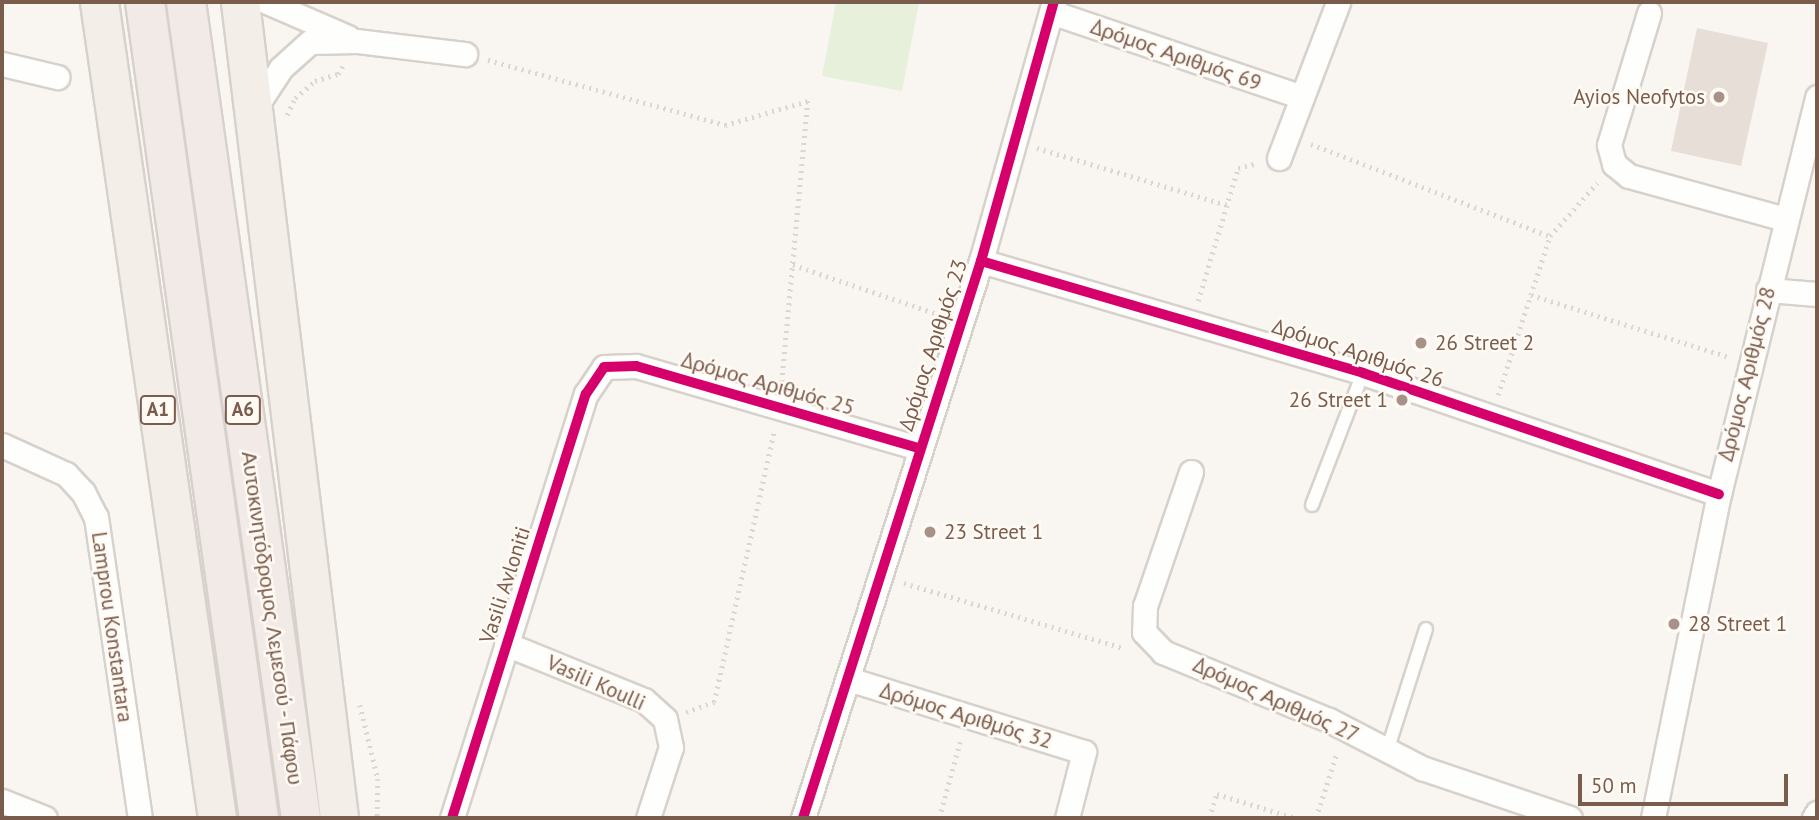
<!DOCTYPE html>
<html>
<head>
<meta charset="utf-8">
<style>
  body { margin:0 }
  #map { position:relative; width:1819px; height:820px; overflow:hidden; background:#f9f5f0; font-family:"PT Sans",sans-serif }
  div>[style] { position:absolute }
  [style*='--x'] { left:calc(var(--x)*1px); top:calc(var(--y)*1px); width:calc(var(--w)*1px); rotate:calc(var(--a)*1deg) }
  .green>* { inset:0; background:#e7f0db }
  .building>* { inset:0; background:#e6ded7 }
  .path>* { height:4.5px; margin-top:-2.25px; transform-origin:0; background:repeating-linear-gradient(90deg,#dcd5d0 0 2px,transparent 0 7px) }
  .roads { filter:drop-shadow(2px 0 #d7d1cb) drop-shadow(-2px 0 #d7d1cb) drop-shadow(0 2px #d7d1cb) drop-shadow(0 -2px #d7d1cb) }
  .service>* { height:12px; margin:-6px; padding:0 6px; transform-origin:6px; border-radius:6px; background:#fefefd }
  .minor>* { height:23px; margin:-11.5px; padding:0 11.5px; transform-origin:11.5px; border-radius:11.5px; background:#fefefd }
  .primary>* { height:37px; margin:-18.5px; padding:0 18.5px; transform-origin:18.5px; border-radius:18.5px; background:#f3eee8 }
  .motorway>* { height:38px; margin:-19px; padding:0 19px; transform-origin:19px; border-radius:19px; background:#f2eae7 }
  .cycleway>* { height:10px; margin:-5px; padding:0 5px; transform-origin:5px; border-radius:5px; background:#d6006c }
  .dots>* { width:19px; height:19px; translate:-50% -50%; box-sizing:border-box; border:4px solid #fffaf3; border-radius:50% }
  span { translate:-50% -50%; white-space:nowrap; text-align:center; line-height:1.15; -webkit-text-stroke:5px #fffaf3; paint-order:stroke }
  .shield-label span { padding:2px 5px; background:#fffaf3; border:2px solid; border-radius:5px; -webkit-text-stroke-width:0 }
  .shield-label { font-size:19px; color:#7a5c4d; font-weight:700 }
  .street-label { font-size:21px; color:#7a5c4d }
  .poi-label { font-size:21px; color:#7a5c4d }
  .right { translate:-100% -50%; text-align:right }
  .left { translate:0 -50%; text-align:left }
  .frame { position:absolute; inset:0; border:4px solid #7a5c4d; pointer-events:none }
  .scale { position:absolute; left:1578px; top:774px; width:210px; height:32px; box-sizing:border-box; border:4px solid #7a5c4d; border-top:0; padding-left:9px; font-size:21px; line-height:24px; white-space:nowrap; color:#7a5c4d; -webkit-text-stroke:5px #fffaf3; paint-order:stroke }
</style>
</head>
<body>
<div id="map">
  <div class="green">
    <div style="clip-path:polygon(836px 2px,919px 2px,902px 91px,822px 76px)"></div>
  </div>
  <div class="building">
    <div style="clip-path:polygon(1697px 28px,1768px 43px,1741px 166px,1671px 151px)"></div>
  </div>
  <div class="path">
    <div style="--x:488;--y:60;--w:246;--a:15.3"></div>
    <div style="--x:725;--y:125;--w:86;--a:-16.1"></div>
    <div style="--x:808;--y:101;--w:282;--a:95.3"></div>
    <div style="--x:287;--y:115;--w:19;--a:-65"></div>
    <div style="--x:295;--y:98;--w:26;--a:-40"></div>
    <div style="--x:315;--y:81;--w:24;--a:-17"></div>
    <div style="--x:338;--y:74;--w:9;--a:-58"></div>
    <div style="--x:1311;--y:144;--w:256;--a:21.1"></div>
    <div style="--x:1550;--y:236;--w:71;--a:-48.4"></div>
    <div style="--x:1037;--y:148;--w:198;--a:16.7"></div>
    <div style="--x:793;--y:265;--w:153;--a:18.7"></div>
    <div style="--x:1531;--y:295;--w:207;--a:17.4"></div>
    <div style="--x:1198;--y:301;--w:139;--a:-73.3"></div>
    <div style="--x:1238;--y:168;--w:21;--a:-14"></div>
    <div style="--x:1498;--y:395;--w:167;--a:-71.9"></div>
    <div style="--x:904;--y:583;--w:229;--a:16.5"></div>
    <div style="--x:360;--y:705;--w:76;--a:76.3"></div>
    <div style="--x:378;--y:779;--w:39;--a:91"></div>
    <div style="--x:686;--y:712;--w:30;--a:-20"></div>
    <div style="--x:714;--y:702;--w:277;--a:-77.5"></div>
    <div style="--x:939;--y:818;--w:83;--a:-74.6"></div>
    <div style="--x:1209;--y:818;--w:25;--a:-72"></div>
    <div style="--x:1217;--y:794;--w:82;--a:17.1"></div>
    <div style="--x:1316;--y:818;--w:69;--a:-72.3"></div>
  </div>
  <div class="roads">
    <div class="service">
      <div style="--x:1312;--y:505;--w:142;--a:-68.9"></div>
      <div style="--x:1387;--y:751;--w:128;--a:-72.3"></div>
    </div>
    <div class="minor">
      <div style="--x:267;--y:2;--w:88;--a:23.4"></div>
      <div style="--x:1051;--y:12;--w:265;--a:18.7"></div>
      <div style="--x:1649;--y:13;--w:138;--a:106.9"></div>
      <div style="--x:1609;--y:145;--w:20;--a:75"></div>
      <div style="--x:1614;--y:164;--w:19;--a:39"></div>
      <div style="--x:1629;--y:176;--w:162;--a:15.4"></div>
      <div style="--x:2;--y:64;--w:57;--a:13.3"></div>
      <div style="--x:253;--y:111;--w:51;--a:-56.9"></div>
      <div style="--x:281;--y:68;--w:39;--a:-42"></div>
      <div style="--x:310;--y:42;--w:47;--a:-1.2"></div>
      <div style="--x:357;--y:41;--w:109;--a:6.9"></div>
      <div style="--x:1279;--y:158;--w:166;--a:-69.2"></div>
      <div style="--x:981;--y:261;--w:398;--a:16.3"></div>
      <div style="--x:1363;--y:373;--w:376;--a:18.8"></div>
      <div style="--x:1768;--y:290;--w:49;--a:4.7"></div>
      <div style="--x:2;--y:445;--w:70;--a:24.4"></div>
      <div style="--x:66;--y:474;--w:25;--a:47"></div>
      <div style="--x:83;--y:492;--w:28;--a:63"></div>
      <div style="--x:96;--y:517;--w:304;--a:81.7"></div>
      <div style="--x:1191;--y:472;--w:142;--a:108.9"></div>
      <div style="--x:1145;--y:606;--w:26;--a:92"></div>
      <div style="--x:1144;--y:632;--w:28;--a:46"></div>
      <div style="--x:1163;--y:652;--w:179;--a:22.3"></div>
      <div style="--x:1329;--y:720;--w:105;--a:27.3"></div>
      <div style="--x:1422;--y:768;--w:156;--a:18.7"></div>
      <div style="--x:506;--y:644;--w:149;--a:22.1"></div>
      <div style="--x:644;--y:700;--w:28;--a:42"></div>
      <div style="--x:665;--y:719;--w:29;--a:78"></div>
      <div style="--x:671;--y:747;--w:75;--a:107.9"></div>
      <div style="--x:848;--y:679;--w:247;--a:17.2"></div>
      <div style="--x:1084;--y:752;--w:68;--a:104.4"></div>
      <div style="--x:2;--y:801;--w:46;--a:21.6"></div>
      <div style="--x:452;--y:818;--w:445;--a:-72.5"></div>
      <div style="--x:586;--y:394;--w:32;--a:-56"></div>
      <div style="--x:604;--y:367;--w:32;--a:-2"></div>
      <div style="--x:636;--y:366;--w:295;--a:16.2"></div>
      <div style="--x:803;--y:818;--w:585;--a:-72.28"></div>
      <div style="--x:981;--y:261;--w:269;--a:-74.3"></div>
      <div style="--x:1653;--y:818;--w:331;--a:-78.5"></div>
      <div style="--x:1719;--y:494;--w:409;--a:-76.1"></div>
      <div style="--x:1814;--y:818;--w:6;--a:-59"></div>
    </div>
    <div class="primary">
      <div style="--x:99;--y:2;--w:824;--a:81.77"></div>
      <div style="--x:240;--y:2;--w:822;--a:83.08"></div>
    </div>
    <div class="motorway">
      <div style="--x:145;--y:2;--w:824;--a:82.05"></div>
      <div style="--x:186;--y:2;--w:824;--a:81.98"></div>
    </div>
  </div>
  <div class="cycleway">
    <div style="--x:981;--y:261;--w:398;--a:16.3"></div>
    <div style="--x:1363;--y:373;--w:376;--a:18.8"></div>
    <div style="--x:452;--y:818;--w:445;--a:-72.5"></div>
    <div style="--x:586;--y:394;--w:32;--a:-56"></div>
    <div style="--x:604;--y:367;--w:32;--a:-2"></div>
    <div style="--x:636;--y:366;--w:295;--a:16.2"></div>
    <div style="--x:803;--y:818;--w:585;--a:-72.28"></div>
    <div style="--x:981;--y:261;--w:269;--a:-74.3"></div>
  </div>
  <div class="dots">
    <div style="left:1719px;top:97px;background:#a69286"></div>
    <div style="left:1421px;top:343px;background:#a69286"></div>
    <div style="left:1402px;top:400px;background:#a69286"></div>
    <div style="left:930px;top:532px;background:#a69286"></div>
    <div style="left:1674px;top:624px;background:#a69286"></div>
  </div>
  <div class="shield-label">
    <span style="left:158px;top:410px">A1</span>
    <span style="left:243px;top:410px">A6</span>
  </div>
  <div class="street-label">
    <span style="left:1176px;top:55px;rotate:19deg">Δρόμος Αριθμός 69</span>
    <span style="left:933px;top:345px;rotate:-72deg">Δρόμος Αριθμός 23</span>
    <span style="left:1358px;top:353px;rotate:18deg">Δρόμος Αριθμός 26</span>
    <span style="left:1747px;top:374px;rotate:-76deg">Δρόμος Αριθμός 28</span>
    <span style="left:768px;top:384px;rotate:16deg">Δρόμος Αριθμός 25</span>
    <span style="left:505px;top:585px;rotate:-72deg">Vasili Avloniti</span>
    <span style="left:272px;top:618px;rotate:82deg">Αυτοκινητόδρομος Λεμεσού - Πάφου</span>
    <span style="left:112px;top:627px;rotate:82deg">Lamprou Konstantara</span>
    <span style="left:596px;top:683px;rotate:24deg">Vasili Koulli</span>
    <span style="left:1276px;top:700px;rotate:24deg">Δρόμος Αριθμός 27</span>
    <span style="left:966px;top:716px;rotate:17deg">Δρόμος Αριθμός 32</span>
  </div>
  <div class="poi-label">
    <span class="right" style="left:1705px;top:97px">Ayios Neofytos</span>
    <span class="left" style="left:1435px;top:343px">26 Street 2</span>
    <span class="right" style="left:1388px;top:400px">26 Street 1</span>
    <span class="left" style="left:944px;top:532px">23 Street 1</span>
    <span class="left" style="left:1688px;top:624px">28 Street 1</span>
  </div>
  <div class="frame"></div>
  <div class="scale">50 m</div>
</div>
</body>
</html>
